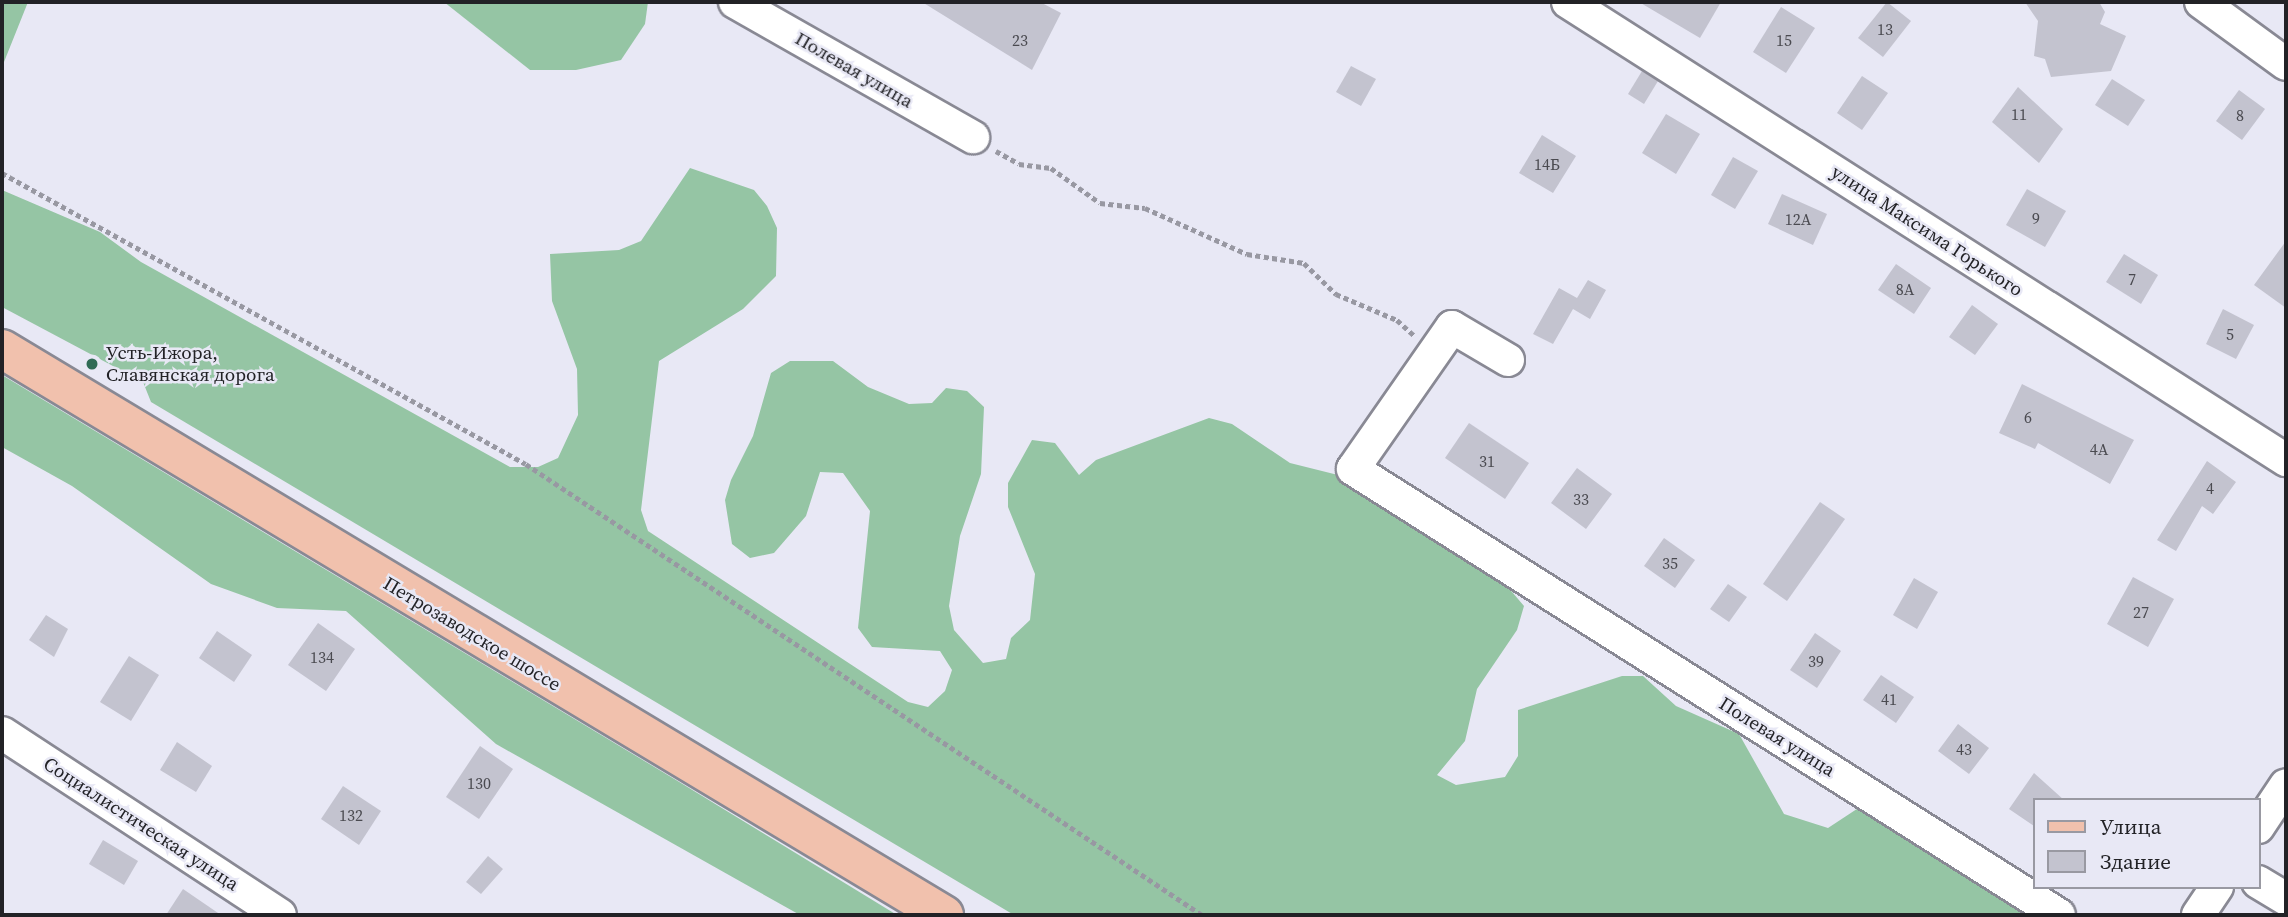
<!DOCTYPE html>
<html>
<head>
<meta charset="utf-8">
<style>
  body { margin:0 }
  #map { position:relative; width:2288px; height:917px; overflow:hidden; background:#e8e8f5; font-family:"Source Serif 4",serif }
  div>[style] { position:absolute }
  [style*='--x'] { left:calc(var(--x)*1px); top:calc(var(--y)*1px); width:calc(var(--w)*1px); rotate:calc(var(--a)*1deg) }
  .forest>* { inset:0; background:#95c5a4 }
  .building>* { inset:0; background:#c3c3cf }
  .path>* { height:4.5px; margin-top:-2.25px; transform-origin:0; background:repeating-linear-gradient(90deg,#9898a2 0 5px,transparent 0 8.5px) }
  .roads { filter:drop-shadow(2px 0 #898994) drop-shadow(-2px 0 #898994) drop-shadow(0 2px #898994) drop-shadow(0 -2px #898994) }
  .minor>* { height:32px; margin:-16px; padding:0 16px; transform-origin:16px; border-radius:16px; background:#fff }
  .major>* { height:38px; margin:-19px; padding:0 19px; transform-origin:19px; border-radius:19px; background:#f1c1ad }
  .dots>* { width:19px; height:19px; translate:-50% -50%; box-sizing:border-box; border:4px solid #e8e8f5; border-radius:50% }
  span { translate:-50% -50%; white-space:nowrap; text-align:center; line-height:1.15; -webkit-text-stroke:5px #e8e8f5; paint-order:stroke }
  .number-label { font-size:16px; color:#4a4a50 }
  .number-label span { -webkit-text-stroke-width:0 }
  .street-label { font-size:19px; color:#222226 }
  .poi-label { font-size:19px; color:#222226 }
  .left { translate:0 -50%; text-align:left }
  .frame { position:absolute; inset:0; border:4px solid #222226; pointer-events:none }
  .legend { position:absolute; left:2033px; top:798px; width:228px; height:91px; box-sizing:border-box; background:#e8e8f5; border:2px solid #9999a2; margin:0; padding:9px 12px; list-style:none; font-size:21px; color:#222226 }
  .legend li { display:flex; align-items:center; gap:14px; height:35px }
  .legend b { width:35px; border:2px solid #9999a2 }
</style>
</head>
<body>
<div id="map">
  <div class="forest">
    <div style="clip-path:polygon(2px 2px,28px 2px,2px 67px)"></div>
    <div style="clip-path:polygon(444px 2px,648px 2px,645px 24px,621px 60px,576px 70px,530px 70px)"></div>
    <div style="clip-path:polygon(690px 168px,754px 190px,767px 206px,777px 228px,776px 276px,743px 309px,659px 361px,641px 510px,648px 531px,908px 702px,928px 707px,945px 691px,952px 670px,940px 651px,872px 647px,858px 628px,870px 511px,843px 473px,820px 472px,806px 516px,774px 553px,750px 558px,732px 544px,725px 500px,731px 480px,753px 436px,771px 373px,790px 361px,833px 361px,868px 387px,909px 404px,932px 403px,946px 388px,967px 391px,984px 407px,981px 474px,960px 536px,949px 606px,954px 630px,983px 663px,1006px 659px,1011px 638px,1030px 620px,1035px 574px,1008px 507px,1008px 483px,1032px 440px,1055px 443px,1079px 475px,1096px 460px,1209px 418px,1232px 424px,1290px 463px,1338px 475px,1370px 502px,1472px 545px,1524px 606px,1517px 630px,1477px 689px,1465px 741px,1437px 775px,1456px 785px,1505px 777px,1518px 756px,1518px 710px,1622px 676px,1643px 676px,1676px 706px,1739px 734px,1784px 814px,1828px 828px,1866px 803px,2052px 915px,1014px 915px,151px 402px,143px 382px,2px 307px,2px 190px,100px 232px,141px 262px,510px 467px,538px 467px,558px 458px,578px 415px,577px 369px,552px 301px,550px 254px,619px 250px,641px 241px)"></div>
    <div style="clip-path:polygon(2px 375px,676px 780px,897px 915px,800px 915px,496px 744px,346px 611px,277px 608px,211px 584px,72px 486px,2px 447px)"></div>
  </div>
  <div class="building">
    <div style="clip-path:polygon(922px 2px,1040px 2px,1061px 13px,1032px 70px)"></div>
    <div style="clip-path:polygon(1639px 2px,1721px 2px,1700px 38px)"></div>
    <div style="clip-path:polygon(1887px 2px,1911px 21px,1883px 57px,1858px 38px)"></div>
    <div style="clip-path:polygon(2025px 2px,2099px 2px,2105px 12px,2100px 24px,2126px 36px,2111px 71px,2051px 77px,2045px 59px,2034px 56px,2038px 21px)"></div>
    <div style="clip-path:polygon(1781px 7px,1815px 28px,1786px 73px,1753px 52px)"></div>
    <div style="clip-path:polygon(1351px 66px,1376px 79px,1361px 106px,1336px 92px)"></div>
    <div style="clip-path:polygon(1642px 71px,1658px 81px,1644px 104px,1628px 94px)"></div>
    <div style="clip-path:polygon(1862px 76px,1888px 93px,1862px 130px,1837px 113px)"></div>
    <div style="clip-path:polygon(2112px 79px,2145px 100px,2128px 126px,2095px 105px)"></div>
    <div style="clip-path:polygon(2018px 87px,2063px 129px,2039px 163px,1992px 122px)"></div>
    <div style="clip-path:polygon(2239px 90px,2265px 109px,2242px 140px,2216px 121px)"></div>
    <div style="clip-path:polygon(1666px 114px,1700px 134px,1676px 174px,1642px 153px)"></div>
    <div style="clip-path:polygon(1542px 135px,1576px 156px,1553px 193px,1519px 173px)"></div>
    <div style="clip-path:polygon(1733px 157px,1758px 171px,1735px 209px,1711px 195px)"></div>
    <div style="clip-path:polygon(2027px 189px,2066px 211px,2045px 247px,2006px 225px)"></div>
    <div style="clip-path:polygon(1782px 194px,1827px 214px,1813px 245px,1768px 224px)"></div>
    <div style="clip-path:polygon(2286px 241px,2286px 308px,2254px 285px)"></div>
    <div style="clip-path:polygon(2124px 254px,2158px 275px,2141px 304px,2106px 282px)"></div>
    <div style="clip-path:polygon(1896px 264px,1931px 288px,1914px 314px,1878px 290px)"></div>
    <div style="clip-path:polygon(1588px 280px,1606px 290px,1590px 319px,1573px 309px,1553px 344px,1533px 334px,1559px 288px,1577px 298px)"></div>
    <div style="clip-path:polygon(1972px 305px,1998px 324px,1975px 355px,1949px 337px)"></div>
    <div style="clip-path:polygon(2223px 309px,2254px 325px,2236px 359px,2206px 344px)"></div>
    <div style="clip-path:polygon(2022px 384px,2134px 440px,2110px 484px,2038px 443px,2035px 449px,1999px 433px)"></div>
    <div style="clip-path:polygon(1469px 423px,1529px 463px,1505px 499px,1445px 458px)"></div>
    <div style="clip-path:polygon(2207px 461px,2236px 482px,2213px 514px,2202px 506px,2176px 551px,2157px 540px)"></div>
    <div style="clip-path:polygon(1577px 468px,1612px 494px,1586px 529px,1551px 503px)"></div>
    <div style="clip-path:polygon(1820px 502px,1845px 519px,1787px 601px,1763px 584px)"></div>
    <div style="clip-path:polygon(1664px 538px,1695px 560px,1675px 588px,1644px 566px)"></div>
    <div style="clip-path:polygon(2133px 577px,2174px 599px,2148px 647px,2107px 624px)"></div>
    <div style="clip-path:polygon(1914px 578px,1938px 592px,1917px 629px,1893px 615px)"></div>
    <div style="clip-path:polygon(1728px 584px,1747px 597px,1729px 622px,1710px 609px)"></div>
    <div style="clip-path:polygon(46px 615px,68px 629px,54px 657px,29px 640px)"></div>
    <div style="clip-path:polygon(318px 623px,355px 649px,326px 691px,288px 665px)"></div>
    <div style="clip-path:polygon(217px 631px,252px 655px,234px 682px,199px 658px)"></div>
    <div style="clip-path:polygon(1815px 633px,1841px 651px,1817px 688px,1790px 670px)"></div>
    <div style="clip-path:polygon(129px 656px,159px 675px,131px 721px,100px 702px)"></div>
    <div style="clip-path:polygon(1881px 675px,1914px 697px,1896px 723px,1863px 700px)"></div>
    <div style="clip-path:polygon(1958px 724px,1989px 748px,1969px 774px,1938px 751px)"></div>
    <div style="clip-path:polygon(177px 742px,212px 766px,196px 792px,160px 770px)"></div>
    <div style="clip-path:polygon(480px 746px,513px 769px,479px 819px,446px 797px)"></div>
    <div style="clip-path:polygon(2034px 773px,2064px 800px,2034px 800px,2034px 826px,2009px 809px)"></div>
    <div style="clip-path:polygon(343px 786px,381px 811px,359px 845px,321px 819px)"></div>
    <div style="clip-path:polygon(103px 840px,138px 861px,124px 885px,89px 864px)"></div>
    <div style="clip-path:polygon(488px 856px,503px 869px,481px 894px,466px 882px)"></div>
    <div style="clip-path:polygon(183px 889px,221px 915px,166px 915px)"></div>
  </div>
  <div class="path">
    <div style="--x:996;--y:151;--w:26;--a:29"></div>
    <div style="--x:1019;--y:164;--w:32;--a:7"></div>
    <div style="--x:1051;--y:168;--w:60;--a:35.5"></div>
    <div style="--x:1100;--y:203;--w:45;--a:6.3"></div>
    <div style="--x:1145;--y:208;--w:112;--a:24.3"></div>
    <div style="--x:1247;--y:254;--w:58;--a:9"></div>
    <div style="--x:1304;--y:263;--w:45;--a:44.1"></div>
    <div style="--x:1336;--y:294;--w:66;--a:23.1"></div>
    <div style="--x:1397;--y:320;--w:24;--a:42"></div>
    <div style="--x:2;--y:173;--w:599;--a:29.05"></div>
    <div style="--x:526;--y:464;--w:813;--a:33.71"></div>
  </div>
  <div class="roads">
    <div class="minor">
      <div style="--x:735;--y:2;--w:274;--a:29.6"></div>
      <div style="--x:1568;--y:2;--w:852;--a:32.53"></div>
      <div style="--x:2201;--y:2;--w:105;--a:36.1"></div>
      <div style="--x:1508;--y:360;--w:65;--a:-149.5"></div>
      <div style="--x:1452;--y:327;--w:173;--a:124.9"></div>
      <div style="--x:1353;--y:469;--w:835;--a:32.28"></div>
      <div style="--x:2;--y:733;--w:332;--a:33.2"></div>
      <div style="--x:2258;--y:827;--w:50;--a:-56.3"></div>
      <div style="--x:2258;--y:882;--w:33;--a:31"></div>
      <div style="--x:2198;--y:915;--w:34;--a:-56"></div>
    </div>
    <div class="major">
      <div style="--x:2;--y:349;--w:1099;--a:31"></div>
    </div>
  </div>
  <div class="dots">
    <div style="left:92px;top:364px;background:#306b55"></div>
  </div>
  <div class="number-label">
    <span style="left:1885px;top:29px">13</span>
    <span style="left:1020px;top:40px">23</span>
    <span style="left:1784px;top:40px">15</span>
    <span style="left:2019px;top:114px">11</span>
    <span style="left:2240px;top:115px">8</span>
    <span style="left:1547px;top:164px">14Б</span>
    <span style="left:2036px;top:218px">9</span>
    <span style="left:1798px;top:219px">12А</span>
    <span style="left:2132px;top:279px">7</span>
    <span style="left:1905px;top:289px">8А</span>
    <span style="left:2230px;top:334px">5</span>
    <span style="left:2028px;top:417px">6</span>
    <span style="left:2099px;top:449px">4А</span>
    <span style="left:1487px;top:461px">31</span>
    <span style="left:2210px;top:488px">4</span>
    <span style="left:1581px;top:499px">33</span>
    <span style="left:1670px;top:563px">35</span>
    <span style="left:2141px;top:612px">27</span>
    <span style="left:322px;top:657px">134</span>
    <span style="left:1816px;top:661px">39</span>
    <span style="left:1889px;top:699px">41</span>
    <span style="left:1964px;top:749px">43</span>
    <span style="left:479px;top:783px">130</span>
    <span style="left:351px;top:815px">132</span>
  </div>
  <div class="street-label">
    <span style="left:854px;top:70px;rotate:30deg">Полевая улица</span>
    <span style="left:1927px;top:231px;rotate:33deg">улица Максима Горького</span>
    <span style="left:472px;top:634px;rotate:31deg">Петрозаводское шоссе</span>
    <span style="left:1777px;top:737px;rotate:32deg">Полевая улица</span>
    <span style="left:141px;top:824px;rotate:33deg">Социалистическая улица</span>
  </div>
  <div class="poi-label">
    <span class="left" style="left:106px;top:364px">Усть-Ижора,<br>Славянская дорога</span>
  </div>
  <div class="frame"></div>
  <ul class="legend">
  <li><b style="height:9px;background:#f1c1ad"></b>Улица</li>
  <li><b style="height:19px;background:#c3c3cf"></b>Здание</li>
  </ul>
</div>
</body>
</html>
